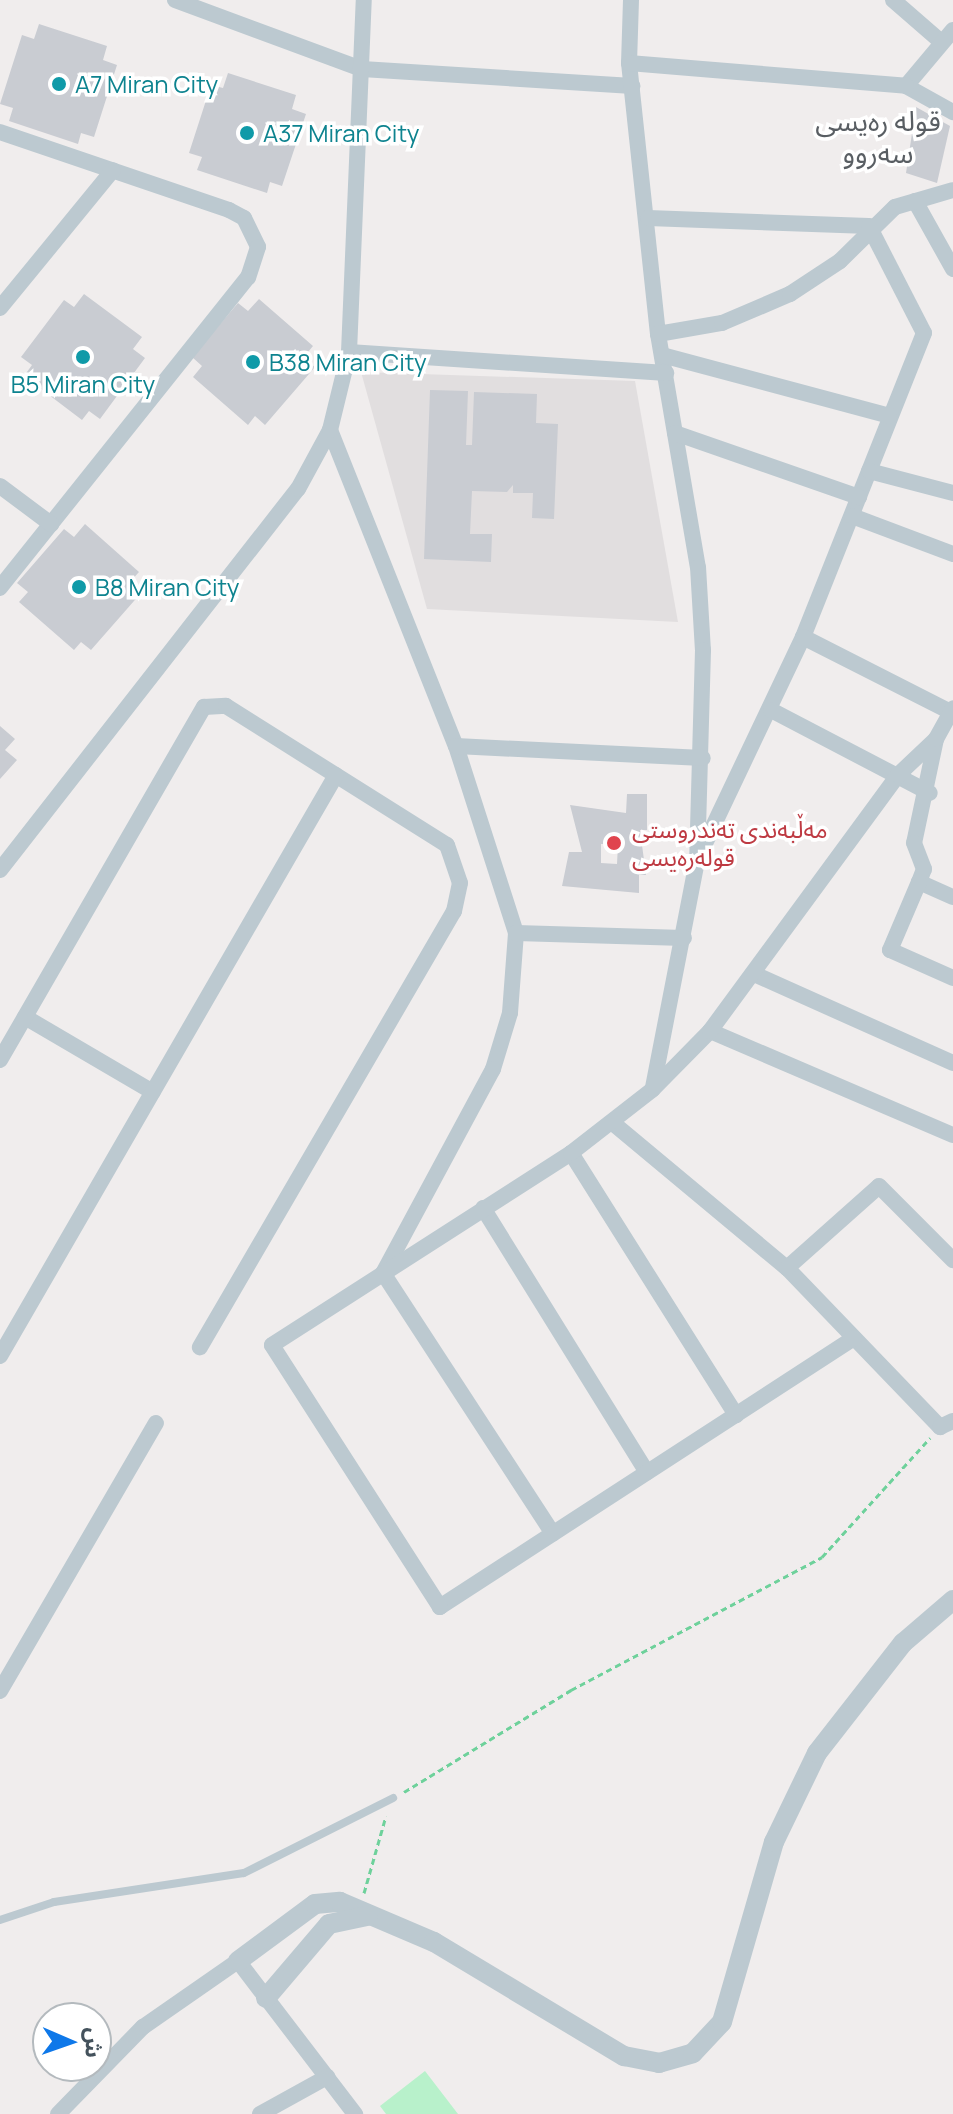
<!DOCTYPE html>
<html>
<head>
<meta charset="utf-8">
<style>
  body { margin:0 }
  #map { position:relative; width:953px; height:2114px; overflow:hidden; background:#f0eded; font-family:Manrope,"Noto Sans Arabic",sans-serif }
  div>[style] { position:absolute }
  [style*='--x'] { left:calc(var(--x)*1px); top:calc(var(--y)*1px); width:calc(var(--w)*1px); rotate:calc(var(--a)*1deg) }
  .education>* { inset:0; background:#e1dedf }
  .green>* { inset:0; background:#b8f1cb }
  .building>* { inset:0; background:#c9ccd2 }
  .path>* { height:3px; margin-top:-1.5px; transform-origin:0; background:repeating-linear-gradient(90deg,#6ed19b 0 6px,transparent 0 10px) }
  .service>* { height:8px; margin:-4px; padding:0 4px; transform-origin:4px; border-radius:4px; background:#bcc9d0 }
  .minor>* { height:16px; margin:-8px; padding:0 8px; transform-origin:8px; border-radius:8px; background:#bcc9d0 }
  .tertiary>* { height:20px; margin:-10px; padding:0 10px; transform-origin:10px; border-radius:10px; background:#bcc9d0 }
  .dots>* { width:22px; height:22px; translate:-50% -50%; box-sizing:border-box; border:4px solid #fff; border-radius:50% }
  span { translate:-50% -50%; white-space:nowrap; text-align:center; line-height:1.15; -webkit-text-stroke:7px #fff; paint-order:stroke }
  .culture-label { font-size:24px; color:#0d838f }
  .left { translate:0 -50%; text-align:left }
  .health-label { font-size:24px; color:#be3a42 }
  .quarter-label { font-size:28px; color:#595e63 }
  .north { position:absolute; left:32px; top:2002px; width:80px; height:80px; box-sizing:border-box; background:#fff; border:2px solid #b4babe; border-radius:50%; rotate:92deg; font-size:22px; font-weight:700; line-height:32px; text-align:center; color:#44525c }
  .north::after { content:''; display:block; margin:auto; width:28px; height:36px; background:#0e78e9; clip-path:polygon(50% 0,100% 100%,50% 72%,0 100%) }
</style>
</head>
<body>
<div id="map">
  <div class="education">
    <div style="clip-path:polygon(361px 372px,635px 381px,678px 622px,427px 609px)"></div>
  </div>
  <div class="green">
    <div style="clip-path:polygon(425px 2071px,458px 2114px,386px 2114px,380px 2106px)"></div>
  </div>
  <div class="building">
    <div style="clip-path:polygon(39px 24px,107px 46px,103px 60px,117px 65px,94px 137px,81px 133px,78px 144px,9px 121px,13px 108px,0 104px,22px 35px,34px 39px)"></div>
    <div style="clip-path:polygon(228px 73px,296px 95px,292px 109px,306px 114px,282px 186px,270px 182px,267px 193px,197px 170px,202px 157px,189px 153px,211px 85px,223px 88px)"></div>
    <div style="clip-path:polygon(916px 107px,950px 126px,937px 183px,906px 173px)"></div>
    <div style="clip-path:polygon(84px 294px,142px 337px,133px 349px,145px 358px,100px 419px,89px 411px,82px 420px,24px 376px,32px 365px,21px 357px,64px 300px,74px 307px)"></div>
    <div style="clip-path:polygon(259px 299px,313px 346px,303px 358px,315px 367px,265px 425px,255px 416px,248px 425px,193px 377px,202px 366px,192px 357px,238px 303px,248px 311px)"></div>
    <div style="clip-path:polygon(430px 390px,468px 391px,466px 445px,472px 445px,474px 392px,537px 394px,536px 423px,558px 424px,554px 519px,532px 518px,533px 493px,513px 493px,513px 485px,507px 492px,472px 491px,470px 534px,492px 534px,491px 562px,424px 559px)"></div>
    <div style="clip-path:polygon(85px 524px,139px 572px,129px 583px,141px 593px,91px 650px,81px 642px,74px 650px,19px 602px,28px 592px,17px 583px,64px 529px,74px 537px)"></div>
    <div style="clip-path:polygon(0 726px,15px 739px,5px 750px,17px 760px,0 779px)"></div>
    <div style="clip-path:polygon(evenodd,627px 794px,647px 794px,647px 830px,640px 830px,646px 875px,639px 875px,639px 893px,562px 886px,569px 852px,582px 852px,570px 805px,626px 813px,627px 794px,601px 844px,618px 844px,617px 864px,601px 863px,601px 844px)"></div>
  </div>
  <div class="path">
    <div style="--x:404;--y:1792;--w:196;--a:-31.4"></div>
    <div style="--x:571;--y:1690;--w:284;--a:-27.9"></div>
    <div style="--x:822;--y:1557;--w:161;--a:-47.8"></div>
    <div style="--x:364;--y:1893;--w:80;--a:-74.1"></div>
  </div>
  <div class="service">
    <div style="--x:0;--y:1920;--w:57;--a:-18.4"></div>
    <div style="--x:54;--y:1902;--w:192;--a:-8.7"></div>
    <div style="--x:244;--y:1873;--w:167;--a:-26.7"></div>
  </div>
  <div class="minor">
    <div style="--x:175;--y:0;--w:199;--a:20.3"></div>
    <div style="--x:362;--y:69;--w:271;--a:3.6"></div>
    <div style="--x:631;--y:0;--w:63;--a:91.8"></div>
    <div style="--x:629;--y:63;--w:273;--a:83.9"></div>
    <div style="--x:658;--y:334;--w:236;--a:80.3"></div>
    <div style="--x:698;--y:567;--w:83;--a:86.6"></div>
    <div style="--x:703;--y:650;--w:211;--a:91.6"></div>
    <div style="--x:697;--y:861;--w:231;--a:101"></div>
    <div style="--x:893;--y:0;--w:61;--a:41"></div>
    <div style="--x:953;--y:30;--w:73;--a:130"></div>
    <div style="--x:906;--y:86;--w:54;--a:29"></div>
    <div style="--x:629;--y:63;--w:278;--a:4.7"></div>
    <div style="--x:0;--y:132;--w:242;--a:18.8"></div>
    <div style="--x:229;--y:210;--w:17;--a:28"></div>
    <div style="--x:244;--y:218;--w:32;--a:64"></div>
    <div style="--x:258;--y:247;--w:32;--a:108"></div>
    <div style="--x:248;--y:277;--w:398;--a:128.6"></div>
    <div style="--x:915;--y:201;--w:78;--a:60.8"></div>
    <div style="--x:648;--y:218;--w:221;--a:2.1"></div>
    <div style="--x:869;--y:226;--w:120;--a:62.8"></div>
    <div style="--x:924;--y:333;--w:327;--a:111.7"></div>
    <div style="--x:803;--y:637;--w:238;--a:115.4"></div>
    <div style="--x:0;--y:308;--w:178;--a:-50.7"></div>
    <div style="--x:658;--y:334;--w:65;--a:-9.8"></div>
    <div style="--x:722;--y:323;--w:74;--a:-23.1"></div>
    <div style="--x:790;--y:294;--w:60;--a:-33.4"></div>
    <div style="--x:840;--y:261;--w:77;--a:-44.5"></div>
    <div style="--x:895;--y:207;--w:60;--a:-16.3"></div>
    <div style="--x:349;--y:352;--w:318;--a:3.8"></div>
    <div style="--x:662;--y:355;--w:235;--a:15"></div>
    <div style="--x:330;--y:430;--w:340;--a:68.3"></div>
    <div style="--x:456;--y:746;--w:196;--a:72.2"></div>
    <div style="--x:516;--y:933;--w:80;--a:94.3"></div>
    <div style="--x:510;--y:1013;--w:59;--a:106.9"></div>
    <div style="--x:493;--y:1069;--w:232;--a:118.3"></div>
    <div style="--x:383;--y:1273;--w:311;--a:56.9"></div>
    <div style="--x:675;--y:433;--w:195;--a:19.2"></div>
    <div style="--x:869;--y:471;--w:87;--a:14.7"></div>
    <div style="--x:0;--y:486;--w:64;--a:36.7"></div>
    <div style="--x:852;--y:516;--w:108;--a:20.6"></div>
    <div style="--x:803;--y:637;--w:166;--a:26.9"></div>
    <div style="--x:771;--y:710;--w:179;--a:27.6"></div>
    <div style="--x:936;--y:739;--w:106;--a:101.9"></div>
    <div style="--x:914;--y:843;--w:28;--a:69"></div>
    <div style="--x:924;--y:869;--w:14;--a:111"></div>
    <div style="--x:919;--y:882;--w:37;--a:24"></div>
    <div style="--x:456;--y:746;--w:247;--a:2.8"></div>
    <div style="--x:0;--y:870;--w:484;--a:-52"></div>
    <div style="--x:298;--y:489;--w:67;--a:-61.5"></div>
    <div style="--x:330;--y:430;--w:80;--a:-76.3"></div>
    <div style="--x:349;--y:352;--w:352;--a:-87.6"></div>
    <div style="--x:919;--y:882;--w:74;--a:113.1"></div>
    <div style="--x:890;--y:950;--w:69;--a:24"></div>
    <div style="--x:516;--y:933;--w:168;--a:1.7"></div>
    <div style="--x:754;--y:974;--w:218;--a:24.1"></div>
    <div style="--x:25;--y:1017;--w:148;--a:30.4"></div>
    <div style="--x:710;--y:1031;--w:264;--a:23.2"></div>
    <div style="--x:0;--y:1060;--w:408;--a:-60"></div>
    <div style="--x:204;--y:707;--w:22;--a:-3"></div>
    <div style="--x:226;--y:706;--w:261;--a:32.2"></div>
    <div style="--x:447;--y:845;--w:40;--a:71.1"></div>
    <div style="--x:460;--y:883;--w:29;--a:102"></div>
    <div style="--x:454;--y:911;--w:505;--a:120.22"></div>
    <div style="--x:614;--y:1124;--w:225;--a:39.8"></div>
    <div style="--x:787;--y:1268;--w:221;--a:46.1"></div>
    <div style="--x:940;--y:1427;--w:14;--a:-25"></div>
    <div style="--x:571;--y:1153;--w:310;--a:57.8"></div>
    <div style="--x:483;--y:1208;--w:311;--a:58.2"></div>
    <div style="--x:787;--y:1268;--w:123;--a:-41.7"></div>
    <div style="--x:879;--y:1186;--w:105;--a:45"></div>
    <div style="--x:854;--y:1338;--w:494;--a:147"></div>
    <div style="--x:440;--y:1607;--w:311;--a:-122.7"></div>
    <div style="--x:272;--y:1345;--w:355;--a:-32.7"></div>
    <div style="--x:571;--y:1153;--w:103;--a:-37.9"></div>
    <div style="--x:652;--y:1090;--w:83;--a:-45.5"></div>
    <div style="--x:710;--y:1031;--w:318;--a:-53.7"></div>
    <div style="--x:898;--y:775;--w:52;--a:-43.5"></div>
    <div style="--x:936;--y:739;--w:35;--a:-61"></div>
    <div style="--x:0;--y:1356;--w:671;--a:-59.96"></div>
    <div style="--x:0;--y:1691;--w:310;--a:-59.8"></div>
    <div style="--x:58;--y:2114;--w:122;--a:-45.7"></div>
    <div style="--x:143;--y:2027;--w:116;--a:-34.8"></div>
    <div style="--x:238;--y:1961;--w:193;--a:52.6"></div>
    <div style="--x:260;--y:2114;--w:77;--a:-28.9"></div>
  </div>
  <div class="tertiary">
    <div style="--x:238;--y:1961;--w:96;--a:-36.5"></div>
    <div style="--x:315;--y:1904;--w:25;--a:-5"></div>
    <div style="--x:340;--y:1902;--w:102;--a:23.1"></div>
    <div style="--x:434;--y:1942;--w:222;--a:31"></div>
    <div style="--x:624;--y:2056;--w:36;--a:11"></div>
    <div style="--x:659;--y:2063;--w:35;--a:-16"></div>
    <div style="--x:693;--y:2053;--w:42;--a:-46.9"></div>
    <div style="--x:722;--y:2022;--w:187;--a:-73.9"></div>
    <div style="--x:774;--y:1842;--w:99;--a:-64.2"></div>
    <div style="--x:817;--y:1753;--w:140;--a:-52"></div>
    <div style="--x:903;--y:1643;--w:66;--a:-40.7"></div>
    <div style="--x:266;--y:1998;--w:97;--a:-49.6"></div>
    <div style="--x:329;--y:1924;--w:40;--a:-12"></div>
  </div>
  <div class="dots">
    <div style="left:59px;top:84px;background:#0f9aa8"></div>
    <div style="left:247px;top:133px;background:#0f9aa8"></div>
    <div style="left:83px;top:357px;background:#0f9aa8"></div>
    <div style="left:253px;top:362px;background:#0f9aa8"></div>
    <div style="left:79px;top:587px;background:#0f9aa8"></div>
    <div style="left:614px;top:843px;background:#e0444e"></div>
  </div>
  <div class="culture-label">
    <span class="left" style="left:75px;top:84px">A7 Miran City</span>
    <span class="left" style="left:263px;top:133px">A37 Miran City</span>
    <span class="left" style="left:269px;top:362px">B38 Miran City</span>
    <span style="left:83px;top:384px">B5 Miran City</span>
    <span class="left" style="left:95px;top:587px">B8 Miran City</span>
  </div>
  <div class="health-label">
    <span class="left" style="left:632px;top:843px">مەڵبەندی تەندروستی<br>قولەرەیسی</span>
  </div>
  <div class="quarter-label">
    <span style="left:878px;top:136px">قولە رەیسی<br>سەروو</span>
  </div>
  <div class="north">ش</div>
</div>
</body>
</html>
